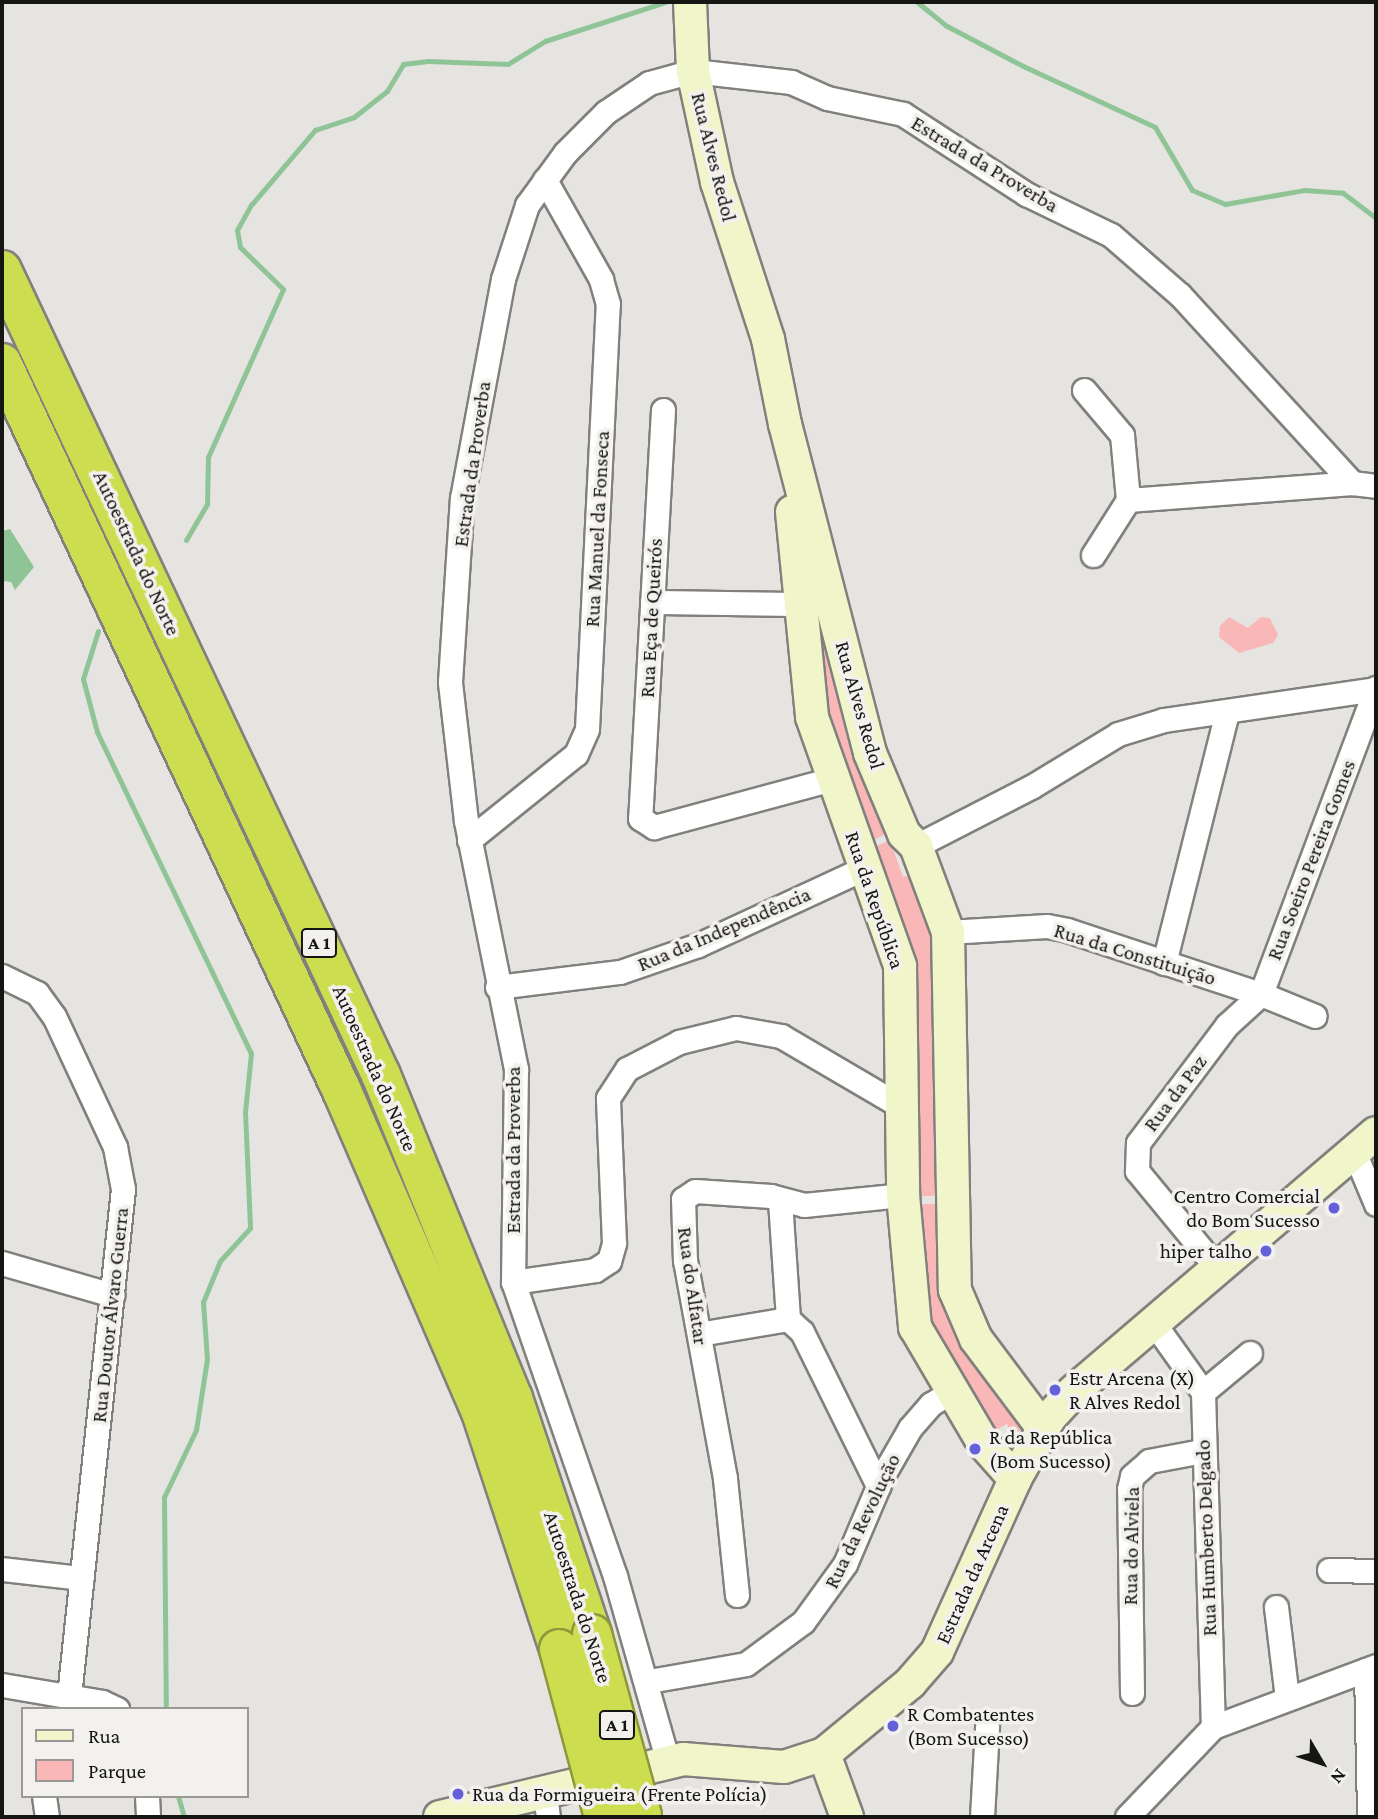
<!DOCTYPE html>
<html>
<head>
<meta charset="utf-8">
<style>
  body { margin:0 }
  #map { position:relative; width:1378px; height:1819px; overflow:hidden; background:#e5e4e1; font-family:"Crimson Pro",serif }
  div>[style] { position:absolute }
  [style*='--x'] { left:calc(var(--x)*1px); top:calc(var(--y)*1px); width:calc(var(--w)*1px); rotate:calc(var(--a)*1deg) }
  .green>* { inset:0; background:#f9b7b8 }
  .water>* { inset:0; background:#8fc596 }
  .stream>* { height:5px; margin:-2.5px; padding:0 2.5px; transform-origin:2.5px; border-radius:2.5px; background:#8fc596 }
  .roads { filter:drop-shadow(2px 0 #81807d) drop-shadow(-2px 0 #81807d) drop-shadow(0 2px #81807d) drop-shadow(0 -2px #81807d) }
  .street>* { height:23px; margin:-11.5px; padding:0 11.5px; transform-origin:11.5px; border-radius:11.5px; background:#fff }
  .secondary>* { height:32px; margin:-16px; padding:0 16px; transform-origin:16px; border-radius:16px; background:#f0f5ca }
  .highway>* { height:38px; margin:-19px; padding:0 19px; transform-origin:19px; border-radius:19px; background:#cddd50 }
  .bridges { filter:drop-shadow(2px 0 #8d973b) drop-shadow(-2px 0 #8d973b) drop-shadow(0 2px #8d973b) drop-shadow(0 -2px #8d973b) }
  .highway-bridge>* { height:38px; margin:-19px; padding:0 19px; transform-origin:19px; border-radius:19px; background:#cddd50 }
  .dots>* { width:19px; height:19px; translate:-50% -50%; box-sizing:border-box; border:4px solid #f3f1ee; border-radius:50% }
  span { translate:-50% -50%; white-space:nowrap; text-align:center; line-height:1.15; -webkit-text-stroke:7px #f3f1ee; paint-order:stroke }
  .shield-label span { padding:2px 5px; background:#f3f1ee; border:2px solid; border-radius:5px; -webkit-text-stroke-width:0 }
  .shield-label { font-size:19px; color:#151514; font-weight:700 }
  .street-label { font-size:21px; color:#151514 }
  .poi-label { font-size:21px; color:#151514 }
  .right { translate:-100% -50%; text-align:right }
  .left { translate:0 -50%; text-align:left }
  .frame { position:absolute; inset:0; border:4px solid #151514; pointer-events:none }
  .legend { position:absolute; left:21px; top:1707px; width:228px; height:91px; box-sizing:border-box; background:#f3f1ee; border:2px solid #9a9997; margin:0; padding:9px 12px; list-style:none; font-size:21px; color:#151514 }
  .legend li { display:flex; align-items:center; gap:14px; height:35px }
  .legend b { width:35px; border:2px solid #9a9997 }
  .north { position:absolute; left:1287px; top:1728px; width:70px; height:70px; -webkit-text-stroke:5px #f3f1ee; paint-order:stroke; rotate:129deg; font-size:19px; font-weight:700; line-height:28px; text-align:center; color:#151514 }
  .north::after { content:''; display:block; margin:auto; width:24px; height:32px; background:#151514; clip-path:polygon(50% 0,100% 100%,50% 72%,0 100%) }
</style>
</head>
<body>
<div id="map">
  <div class="green">
    <div style="clip-path:polygon(818px 578px,896px 829px,863px 845px,817px 708px)"></div>
    <div style="clip-path:polygon(1229px 617px,1248px 628px,1261px 617px,1270px 618px,1278px 635px,1273px 643px,1239px 653px,1219px 637px,1220px 626px)"></div>
    <div style="clip-path:polygon(890px 840px,903px 877px,913px 874px,942px 954px,944px 1195px,911px 1197px,909px 982px,865px 851px)"></div>
    <div style="clip-path:polygon(912px 1204px,940px 1204px,983px 1366px,1022px 1429px,1012px 1436px,1007px 1424px,994px 1431px,928px 1339px)"></div>
  </div>
  <div class="water">
    <div style="clip-path:polygon(10px 529px,34px 567px,15px 590px,11px 582px,2px 581px,2px 531px)"></div>
  </div>
  <div class="stream">
    <div style="--x:917;--y:2;--w:36;--a:39"></div>
    <div style="--x:945;--y:25;--w:88;--a:27.7"></div>
    <div style="--x:1023;--y:66;--w:145;--a:24.8"></div>
    <div style="--x:1155;--y:127;--w:73;--a:59.6"></div>
    <div style="--x:1192;--y:190;--w:36;--a:23"></div>
    <div style="--x:1225;--y:204;--w:80;--a:-10"></div>
    <div style="--x:1304;--y:190;--w:39;--a:4"></div>
    <div style="--x:1343;--y:193;--w:41;--a:37.1"></div>
    <div style="--x:186;--y:540;--w:42;--a:-59.7"></div>
    <div style="--x:207;--y:504;--w:47;--a:-88.8"></div>
    <div style="--x:208;--y:457;--w:184;--a:-65.9"></div>
    <div style="--x:283;--y:289;--w:60;--a:-135.7"></div>
    <div style="--x:240;--y:247;--w:17;--a:-100"></div>
    <div style="--x:237;--y:230;--w:29;--a:-61"></div>
    <div style="--x:251;--y:205;--w:99;--a:-49.5"></div>
    <div style="--x:315;--y:130;--w:41;--a:-18.4"></div>
    <div style="--x:354;--y:117;--w:42;--a:-38.2"></div>
    <div style="--x:387;--y:91;--w:31;--a:-59"></div>
    <div style="--x:403;--y:64;--w:25;--a:-7"></div>
    <div style="--x:428;--y:61;--w:80;--a:2.1"></div>
    <div style="--x:508;--y:64;--w:44;--a:-31.9"></div>
    <div style="--x:545;--y:41;--w:127;--a:-17.9"></div>
    <div style="--x:98;--y:631;--w:50;--a:107.4"></div>
    <div style="--x:83;--y:679;--w:55;--a:75.2"></div>
    <div style="--x:97;--y:732;--w:356;--a:64.4"></div>
    <div style="--x:251;--y:1053;--w:59;--a:95.8"></div>
    <div style="--x:245;--y:1112;--w:116;--a:87.5"></div>
    <div style="--x:250;--y:1228;--w:45;--a:132.3"></div>
    <div style="--x:220;--y:1261;--w:44;--a:112.5"></div>
    <div style="--x:203;--y:1302;--w:57;--a:86"></div>
    <div style="--x:207;--y:1359;--w:72;--a:98.8"></div>
    <div style="--x:196;--y:1430;--w:74;--a:115.5"></div>
    <div style="--x:164;--y:1497;--w:212;--a:89.5"></div>
    <div style="--x:178;--y:1796;--w:22;--a:74"></div>
  </div>
  <div class="roads">
    <div class="street">
      <div style="--x:1084;--y:390;--w:59;--a:49.8"></div>
      <div style="--x:1122;--y:435;--w:65;--a:84.7"></div>
      <div style="--x:1128;--y:500;--w:225;--a:-4.3"></div>
      <div style="--x:1352;--y:483;--w:24;--a:7"></div>
      <div style="--x:663;--y:410;--w:409;--a:93.2"></div>
      <div style="--x:640;--y:818;--w:17;--a:33"></div>
      <div style="--x:654;--y:827;--w:184;--a:-15.1"></div>
      <div style="--x:1093;--y:555;--w:65;--a:-57.5"></div>
      <div style="--x:652;--y:602;--w:148;--a:0.8"></div>
      <div style="--x:469;--y:840;--w:137;--a:-38.8"></div>
      <div style="--x:576;--y:754;--w:27;--a:-66"></div>
      <div style="--x:587;--y:729;--w:426;--a:-87.2"></div>
      <div style="--x:608;--y:304;--w:26;--a:-106"></div>
      <div style="--x:601;--y:279;--w:114;--a:-119.5"></div>
      <div style="--x:916;--y:846;--w:129;--a:-27.2"></div>
      <div style="--x:1031;--y:787;--w:102;--a:-31.3"></div>
      <div style="--x:1118;--y:734;--w:48;--a:-16.9"></div>
      <div style="--x:1164;--y:720;--w:214;--a:-8.3"></div>
      <div style="--x:948;--y:932;--w:99;--a:-3.5"></div>
      <div style="--x:1047;--y:926;--w:20;--a:11"></div>
      <div style="--x:1067;--y:930;--w:204;--a:18.3"></div>
      <div style="--x:1261;--y:994;--w:58;--a:22.2"></div>
      <div style="--x:1164;--y:963;--w:258;--a:-75.9"></div>
      <div style="--x:2;--y:976;--w:39;--a:26"></div>
      <div style="--x:37;--y:993;--w:29;--a:54"></div>
      <div style="--x:54;--y:1016;--w:145;--a:65"></div>
      <div style="--x:115;--y:1147;--w:43;--a:79.2"></div>
      <div style="--x:123;--y:1189;--w:510;--a:96.08"></div>
      <div style="--x:497;--y:987;--w:124;--a:-7"></div>
      <div style="--x:620;--y:972;--w:83;--a:-19.1"></div>
      <div style="--x:698;--y:945;--w:184;--a:-24.8"></div>
      <div style="--x:1355;--y:1154;--w:54;--a:67.2"></div>
      <div style="--x:780;--y:1201;--w:118;--a:86.1"></div>
      <div style="--x:788;--y:1319;--w:19;--a:43"></div>
      <div style="--x:802;--y:1332;--w:172;--a:63.7"></div>
      <div style="--x:2;--y:1263;--w:115;--a:16.2"></div>
      <div style="--x:1217;--y:1268;--w:126;--a:-129.5"></div>
      <div style="--x:1137;--y:1171;--w:28;--a:-88"></div>
      <div style="--x:1138;--y:1143;--w:148;--a:-53"></div>
      <div style="--x:1227;--y:1025;--w:46;--a:-42.4"></div>
      <div style="--x:1261;--y:994;--w:327;--a:-69.4"></div>
      <div style="--x:513;--y:1282;--w:83;--a:-8.3"></div>
      <div style="--x:595;--y:1270;--w:17;--a:-33"></div>
      <div style="--x:609;--y:1261;--w:19;--a:-74"></div>
      <div style="--x:614;--y:1243;--w:145;--a:-92.4"></div>
      <div style="--x:608;--y:1098;--w:35;--a:-57"></div>
      <div style="--x:627;--y:1069;--w:59;--a:-27.4"></div>
      <div style="--x:679;--y:1042;--w:59;--a:-13.8"></div>
      <div style="--x:736;--y:1028;--w:46;--a:10.1"></div>
      <div style="--x:781;--y:1036;--w:140;--a:30.4"></div>
      <div style="--x:1153;--y:1322;--w:86;--a:54.5"></div>
      <div style="--x:1203;--y:1392;--w:335;--a:88.3"></div>
      <div style="--x:699;--y:1334;--w:90;--a:-9.6"></div>
      <div style="--x:1203;--y:1392;--w:61;--a:-39.7"></div>
      <div style="--x:2;--y:1569;--w:80;--a:6.5"></div>
      <div style="--x:1329;--y:1570;--w:47;--a:1.2"></div>
      <div style="--x:737;--y:1595;--w:118;--a:-95.9"></div>
      <div style="--x:725;--y:1478;--w:221;--a:-100.4"></div>
      <div style="--x:685;--y:1261;--w:62;--a:-91.8"></div>
      <div style="--x:683;--y:1199;--w:14;--a:-34"></div>
      <div style="--x:695;--y:1191;--w:76;--a:3.8"></div>
      <div style="--x:771;--y:1196;--w:34;--a:15"></div>
      <div style="--x:804;--y:1205;--w:100;--a:-5.8"></div>
      <div style="--x:1276;--y:1607;--w:92;--a:83.1"></div>
      <div style="--x:1366;--y:1670;--w:147;--a:88.8"></div>
      <div style="--x:649;--y:1681;--w:98;--a:-9.9"></div>
      <div style="--x:746;--y:1664;--w:71;--a:-36.4"></div>
      <div style="--x:803;--y:1622;--w:72;--a:-54.1"></div>
      <div style="--x:845;--y:1564;--w:97;--a:-66.9"></div>
      <div style="--x:883;--y:1475;--w:54;--a:-60.1"></div>
      <div style="--x:910;--y:1428;--w:32;--a:-49"></div>
      <div style="--x:931;--y:1404;--w:26;--a:-31"></div>
      <div style="--x:2;--y:1685;--w:101;--a:9.6"></div>
      <div style="--x:102;--y:1702;--w:17;--a:25"></div>
      <div style="--x:1132;--y:1693;--w:204;--a:-90.8"></div>
      <div style="--x:1129;--y:1489;--w:13;--a:-77"></div>
      <div style="--x:1132;--y:1476;--w:23;--a:-41"></div>
      <div style="--x:1149;--y:1461;--w:54;--a:-10.7"></div>
      <div style="--x:668;--y:1762;--w:193;--a:-105.9"></div>
      <div style="--x:615;--y:1576;--w:311;--a:-109.1"></div>
      <div style="--x:513;--y:1282;--w:213;--a:-89.2"></div>
      <div style="--x:516;--y:1069;--w:253;--a:-101.4"></div>
      <div style="--x:466;--y:821;--w:140;--a:-96.6"></div>
      <div style="--x:450;--y:682;--w:184;--a:-86.3"></div>
      <div style="--x:462;--y:498;--w:223;--a:-79.4"></div>
      <div style="--x:503;--y:279;--w:78;--a:-72"></div>
      <div style="--x:527;--y:205;--w:64;--a:-53.8"></div>
      <div style="--x:565;--y:153;--w:58;--a:-45"></div>
      <div style="--x:606;--y:112;--w:52;--a:-34"></div>
      <div style="--x:649;--y:83;--w:46;--a:-15.3"></div>
      <div style="--x:693;--y:71;--w:99;--a:6.4"></div>
      <div style="--x:791;--y:82;--w:39;--a:24"></div>
      <div style="--x:827;--y:98;--w:78;--a:11.9"></div>
      <div style="--x:903;--y:114;--w:147;--a:33"></div>
      <div style="--x:1026;--y:194;--w:94;--a:25.8"></div>
      <div style="--x:1111;--y:235;--w:91;--a:41"></div>
      <div style="--x:1180;--y:295;--w:255;--a:47.5"></div>
      <div style="--x:545;--y:1793;--w:24;--a:83"></div>
      <div style="--x:44;--y:1796;--w:21;--a:82"></div>
      <div style="--x:147;--y:1796;--w:21;--a:87"></div>
      <div style="--x:982;--y:1817;--w:90;--a:-86.8"></div>
      <div style="--x:1127;--y:1817;--w:124;--a:-46.3"></div>
      <div style="--x:1213;--y:1727;--w:174;--a:-20.5"></div>
    </div>
    <div class="secondary">
      <div style="--x:690;--y:2;--w:69;--a:87.5"></div>
      <div style="--x:693;--y:71;--w:114;--a:77.8"></div>
      <div style="--x:717;--y:182;--w:165;--a:72"></div>
      <div style="--x:768;--y:339;--w:87;--a:78.7"></div>
      <div style="--x:785;--y:424;--w:340;--a:75.5"></div>
      <div style="--x:870;--y:753;--w:88;--a:67.2"></div>
      <div style="--x:904;--y:834;--w:17;--a:45"></div>
      <div style="--x:916;--y:846;--w:92;--a:69.6"></div>
      <div style="--x:948;--y:932;--w:358;--a:88.9"></div>
      <div style="--x:955;--y:1290;--w:53;--a:66.8"></div>
      <div style="--x:976;--y:1339;--w:110;--a:53.1"></div>
      <div style="--x:792;--y:512;--w:206;--a:84.4"></div>
      <div style="--x:812;--y:717;--w:264;--a:70.5"></div>
      <div style="--x:900;--y:966;--w:229;--a:89.2"></div>
      <div style="--x:903;--y:1195;--w:133;--a:84.8"></div>
      <div style="--x:915;--y:1327;--w:136;--a:59.5"></div>
      <div style="--x:984;--y:1444;--w:47;--a:48.5"></div>
      <div style="--x:824;--y:1754;--w:67;--a:69.9"></div>
      <div style="--x:440;--y:1817;--w:250;--a:-13.4"></div>
      <div style="--x:683;--y:1759;--w:101;--a:4.5"></div>
      <div style="--x:784;--y:1767;--w:42;--a:-18"></div>
      <div style="--x:824;--y:1754;--w:112;--a:-39.5"></div>
      <div style="--x:910;--y:1683;--w:41;--a:-48.9"></div>
      <div style="--x:937;--y:1652;--w:190;--a:-65.7"></div>
      <div style="--x:1015;--y:1479;--w:71;--a:-60.6"></div>
      <div style="--x:1050;--y:1417;--w:35;--a:-47"></div>
      <div style="--x:1074;--y:1391;--w:397;--a:-40.5"></div>
    </div>
    <div class="highway">
      <div style="--x:2;--y:270;--w:890;--a:64.79"></div>
      <div style="--x:381;--y:1075;--w:349;--a:67.8"></div>
      <div style="--x:513;--y:1398;--w:249;--a:71.5"></div>
      <div style="--x:2;--y:363;--w:803;--a:64.97"></div>
      <div style="--x:342;--y:1091;--w:350;--a:66.6"></div>
      <div style="--x:481;--y:1412;--w:250;--a:71.8"></div>
    </div>
  </div>
  <div class="bridges">
    <div class="highway-bridge">
      <div style="--x:592;--y:1634;--w:188;--a:74.6"></div>
      <div style="--x:559;--y:1649;--w:174;--a:75"></div>
    </div>
  </div>
  <div class="dots">
    <div style="left:1334px;top:1208px;background:#6460d9"></div>
    <div style="left:1266px;top:1251px;background:#6460d9"></div>
    <div style="left:1055px;top:1390px;background:#6460d9"></div>
    <div style="left:975px;top:1449px;background:#6460d9"></div>
    <div style="left:893px;top:1726px;background:#6460d9"></div>
    <div style="left:458px;top:1794px;background:#6460d9"></div>
  </div>
  <div class="shield-label">
    <span style="left:319px;top:943px">A 1</span>
    <span style="left:617px;top:1725px">A 1</span>
  </div>
  <div class="street-label">
    <span style="left:714px;top:157px;rotate:76deg">Rua Alves Redol</span>
    <span style="left:985px;top:164px;rotate:31deg">Estrada da Proverba</span>
    <span style="left:472px;top:464px;rotate:-82deg">Estrada da Proverba</span>
    <span style="left:597px;top:529px;rotate:-87deg">Rua Manuel da Fonseca</span>
    <span style="left:137px;top:553px;rotate:65deg">Autoestrada do Norte</span>
    <span style="left:651px;top:618px;rotate:-87deg">Rua Eça de Queirós</span>
    <span style="left:860px;top:705px;rotate:74deg">Rua Alves Redol</span>
    <span style="left:1311px;top:860px;rotate:-69deg">Rua Soeiro Pereira Gomes</span>
    <span style="left:875px;top:900px;rotate:71deg">Rua da República</span>
    <span style="left:724px;top:929px;rotate:-23deg">Rua da Independência</span>
    <span style="left:1135px;top:954px;rotate:17deg">Rua da Constituição</span>
    <span style="left:375px;top:1068px;rotate:66deg">Autoestrada do Norte</span>
    <span style="left:1175px;top:1093px;rotate:-53deg">Rua da Paz</span>
    <span style="left:513px;top:1150px;rotate:-90deg">Estrada da Proverba</span>
    <span style="left:693px;top:1286px;rotate:82deg">Rua do Alfatar</span>
    <span style="left:110px;top:1315px;rotate:-84deg">Rua Doutor Álvaro Guerra</span>
    <span style="left:862px;top:1521px;rotate:-64deg">Rua da Revolução</span>
    <span style="left:1206px;top:1538px;rotate:-92deg">Rua Humberto Delgado</span>
    <span style="left:1131px;top:1546px;rotate:-89deg">Rua do Alviela</span>
    <span style="left:972px;top:1574px;rotate:-66deg">Estrada da Arcena</span>
    <span style="left:578px;top:1597px;rotate:72deg">Autoestrada do Norte</span>
  </div>
  <div class="poi-label">
    <span class="right" style="left:1320px;top:1208px">Centro Comercial<br>do Bom Sucesso</span>
    <span class="right" style="left:1252px;top:1251px">hiper talho</span>
    <span class="left" style="left:1069px;top:1390px">Estr Arcena (X)<br>R Alves Redol</span>
    <span class="left" style="left:989px;top:1449px">R da República<br>(Bom Sucesso)</span>
    <span class="left" style="left:907px;top:1726px">R Combatentes<br>(Bom Sucesso)</span>
    <span class="left" style="left:472px;top:1794px">Rua da Formigueira (Frente Polícia)</span>
  </div>
  <div class="frame"></div>
  <ul class="legend">
  <li><b style="height:9px;background:#f0f5ca"></b>Rua</li>
  <li><b style="height:19px;background:#f9b7b8"></b>Parque</li>
  </ul>
  <div class="north">N</div>
</div>
</body>
</html>
